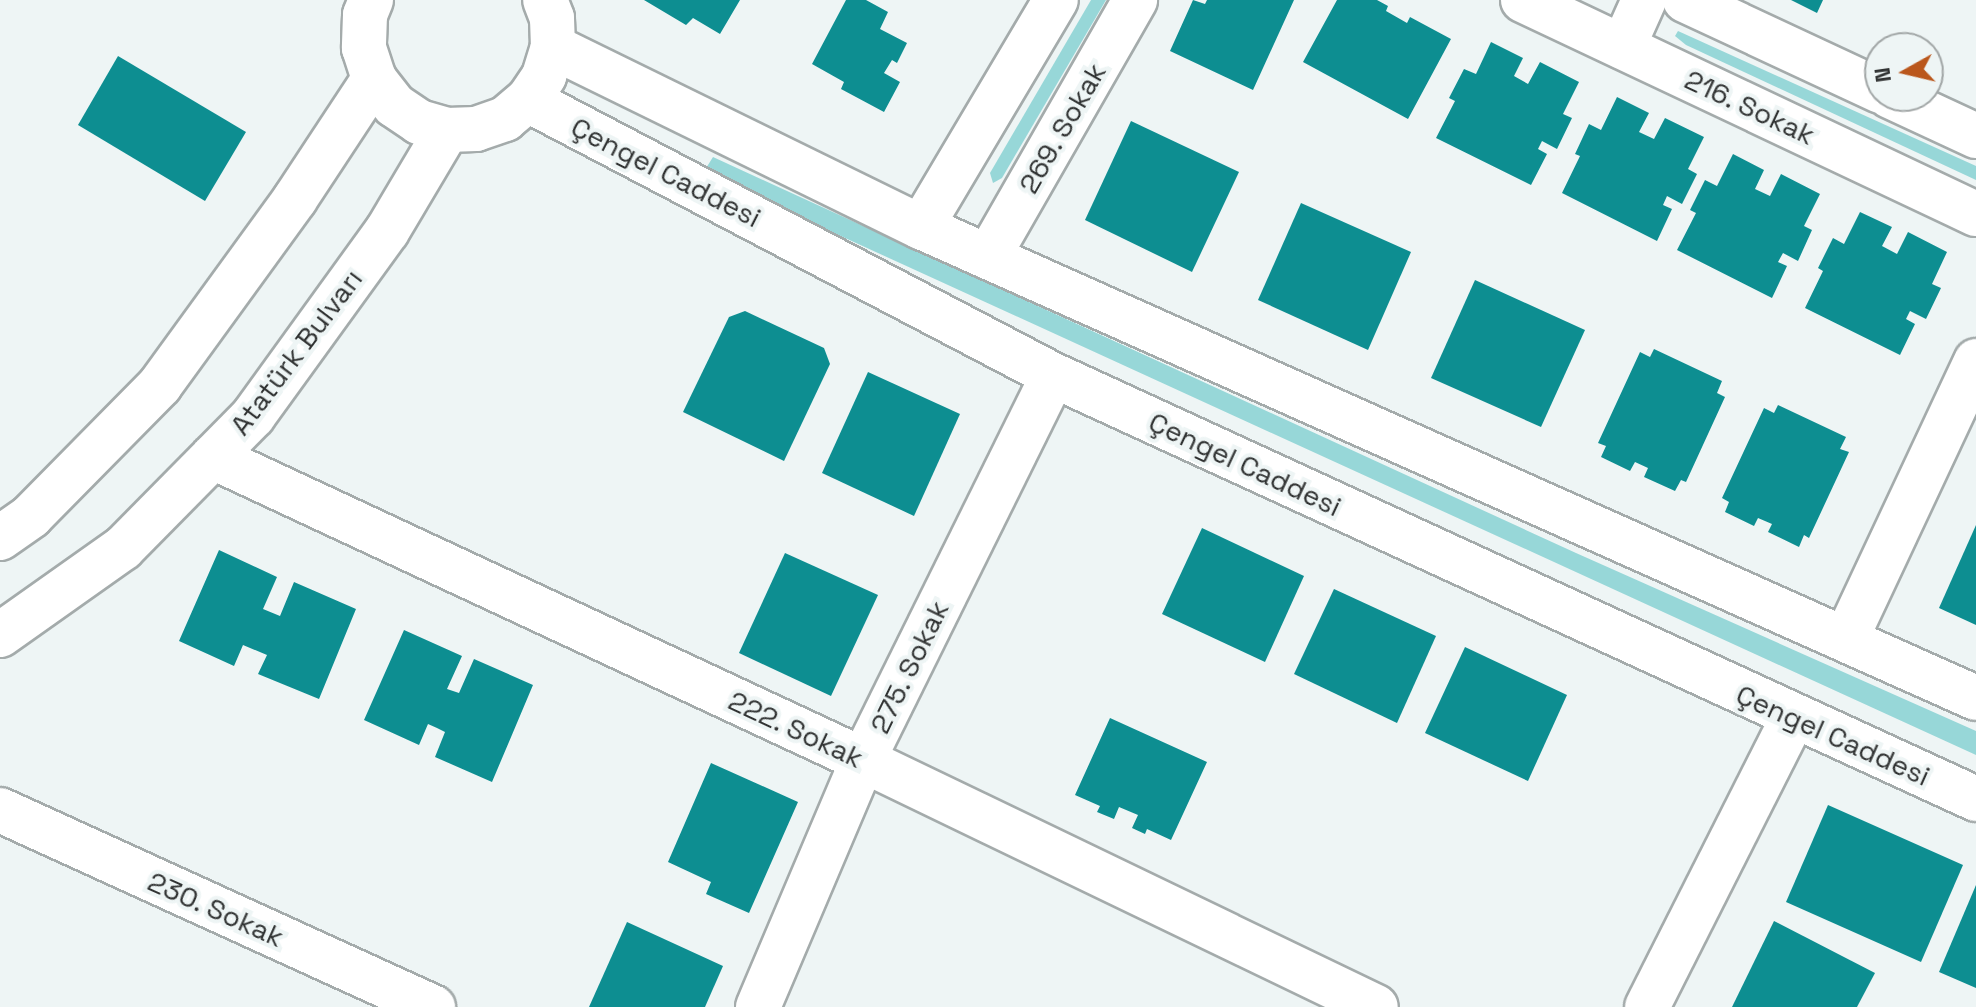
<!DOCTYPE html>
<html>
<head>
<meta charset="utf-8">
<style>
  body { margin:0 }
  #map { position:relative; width:1976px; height:1007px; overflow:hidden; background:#eef5f5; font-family:"Space Grotesk",sans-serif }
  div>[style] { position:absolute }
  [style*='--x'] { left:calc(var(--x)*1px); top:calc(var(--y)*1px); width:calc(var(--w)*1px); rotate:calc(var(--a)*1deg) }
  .green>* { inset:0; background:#97d7d8 }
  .building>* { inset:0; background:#0d8e91 }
  .roads { filter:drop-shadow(2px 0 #a4abab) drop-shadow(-2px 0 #a4abab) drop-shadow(0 2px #a4abab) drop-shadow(0 -2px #a4abab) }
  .street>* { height:44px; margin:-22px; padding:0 22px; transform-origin:22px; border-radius:22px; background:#fff }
  .secondary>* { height:44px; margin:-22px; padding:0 22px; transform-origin:22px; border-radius:22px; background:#fff }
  span { translate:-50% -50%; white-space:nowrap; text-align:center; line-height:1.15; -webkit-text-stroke:8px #eef5f5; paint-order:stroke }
  .street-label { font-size:28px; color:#313333 }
  .north { position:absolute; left:1864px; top:32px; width:80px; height:80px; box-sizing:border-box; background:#eef5f5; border:2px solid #a2a7a7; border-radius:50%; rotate:262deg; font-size:22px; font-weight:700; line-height:32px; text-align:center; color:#313333 }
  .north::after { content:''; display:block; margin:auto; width:28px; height:36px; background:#ba571c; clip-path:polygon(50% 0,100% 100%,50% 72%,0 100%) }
</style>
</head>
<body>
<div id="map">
  <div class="green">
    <div style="clip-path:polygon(1091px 0,1106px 0,1002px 178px,993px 183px,990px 173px)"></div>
    <div style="clip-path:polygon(1678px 31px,1976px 166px,1976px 180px,1686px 45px,1675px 36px)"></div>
    <div style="clip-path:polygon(713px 157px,1576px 553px,1976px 731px,1976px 755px,703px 173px)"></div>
  </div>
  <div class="building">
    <div style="clip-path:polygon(644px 0,740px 0,720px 34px,693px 18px,686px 25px)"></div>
    <div style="clip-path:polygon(846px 0,866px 0,888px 12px,880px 29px,907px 43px,897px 63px,892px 60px,884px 73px,900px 82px,884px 112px,841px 89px,844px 82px,812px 64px)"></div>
    <div style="clip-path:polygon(1193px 0,1205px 4px,1207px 0,1294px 0,1253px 90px,1170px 51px)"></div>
    <div style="clip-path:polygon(1337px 0,1377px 0,1388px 6px,1386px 11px,1407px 23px,1410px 17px,1451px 39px,1408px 119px,1303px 62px)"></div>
    <div style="clip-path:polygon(1791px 0,1823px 0,1817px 13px)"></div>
    <div style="clip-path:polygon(1491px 42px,1523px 58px,1514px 76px,1528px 84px,1540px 62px,1579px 82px,1563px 114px,1572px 118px,1557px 149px,1542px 141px,1538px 149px,1547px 154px,1531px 185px,1436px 138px,1455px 101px,1449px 98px,1464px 69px,1476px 74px)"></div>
    <div style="clip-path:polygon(118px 56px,246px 132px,205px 201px,78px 125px)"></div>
    <div style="clip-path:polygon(1617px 97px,1649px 113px,1639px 132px,1654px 139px,1665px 118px,1704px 137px,1688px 169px,1697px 174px,1682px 204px,1667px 196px,1663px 205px,1672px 209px,1657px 241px,1562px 193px,1580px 156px,1575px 154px,1589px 124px,1601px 130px)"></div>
    <div style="clip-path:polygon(1131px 121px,1239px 172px,1192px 272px,1085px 220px)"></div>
    <div style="clip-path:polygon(1733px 154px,1764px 170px,1755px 189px,1770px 196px,1781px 174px,1820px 194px,1804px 226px,1812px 230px,1798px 261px,1783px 253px,1778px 262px,1787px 266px,1772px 298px,1677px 250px,1696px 213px,1690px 210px,1705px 180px,1717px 186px)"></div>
    <div style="clip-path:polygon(1301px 203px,1411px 252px,1368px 350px,1258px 300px)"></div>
    <div style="clip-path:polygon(1860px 212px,1892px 227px,1882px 246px,1897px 254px,1908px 232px,1947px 252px,1932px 284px,1941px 288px,1926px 319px,1910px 311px,1906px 319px,1915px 324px,1900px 355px,1805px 308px,1823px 271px,1818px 268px,1833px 238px,1844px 244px)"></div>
    <div style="clip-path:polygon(1475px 280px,1585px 330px,1541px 427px,1431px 378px)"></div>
    <div style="clip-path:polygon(745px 311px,824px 348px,830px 364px,784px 461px,683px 412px,729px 317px)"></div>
    <div style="clip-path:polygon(1654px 349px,1722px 381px,1717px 393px,1725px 397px,1686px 482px,1681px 480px,1675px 491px,1644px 477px,1648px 468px,1635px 462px,1630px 471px,1601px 457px,1606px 446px,1598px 443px,1640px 352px,1650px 357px)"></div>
    <div style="clip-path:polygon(868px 372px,960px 414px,914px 516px,822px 473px)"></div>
    <div style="clip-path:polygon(1778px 405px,1846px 437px,1840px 449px,1849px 452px,1809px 538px,1804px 535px,1799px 547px,1768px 532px,1772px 524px,1758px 518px,1754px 526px,1725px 512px,1729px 502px,1722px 498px,1764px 408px,1774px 413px)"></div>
    <div style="clip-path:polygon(1976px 525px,1976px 625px,1939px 608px)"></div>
    <div style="clip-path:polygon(1202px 528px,1304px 576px,1265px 662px,1162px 614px)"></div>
    <div style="clip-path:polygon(219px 550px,277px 577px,263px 609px,280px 616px,294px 582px,356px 609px,319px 699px,258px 674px,267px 655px,243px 645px,234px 666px,179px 641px)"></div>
    <div style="clip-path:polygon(785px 553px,878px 595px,831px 696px,739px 653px)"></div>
    <div style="clip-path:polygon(1334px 589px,1436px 636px,1397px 723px,1294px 674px)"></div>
    <div style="clip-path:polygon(404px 630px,462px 656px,447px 689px,459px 693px,474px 659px,533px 685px,492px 782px,435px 757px,445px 732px,437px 728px,428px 724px,419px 745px,364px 720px)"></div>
    <div style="clip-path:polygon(1465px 647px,1567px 695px,1528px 781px,1425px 733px)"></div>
    <div style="clip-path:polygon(1110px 718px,1207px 762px,1171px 840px,1147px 829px,1145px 834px,1132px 828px,1138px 815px,1119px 807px,1114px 819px,1097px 812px,1100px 806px,1075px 795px)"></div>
    <div style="clip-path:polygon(711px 763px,798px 802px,749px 913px,706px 894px,711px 882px,668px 862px)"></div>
    <div style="clip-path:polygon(1828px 805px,1963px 865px,1921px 962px,1786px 902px)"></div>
    <div style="clip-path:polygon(1976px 885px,1976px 988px,1939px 972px)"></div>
    <div style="clip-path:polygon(1774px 921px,1875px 973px,1857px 1007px,1732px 1007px)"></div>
    <div style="clip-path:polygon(627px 922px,723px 966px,705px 1007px,589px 1007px)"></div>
  </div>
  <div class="roads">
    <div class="street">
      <div style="--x:1523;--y:0;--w:501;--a:25.29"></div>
      <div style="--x:1685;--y:0;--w:215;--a:25"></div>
      <div style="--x:1623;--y:47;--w:51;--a:-65.9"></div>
      <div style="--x:1890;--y:96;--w:95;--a:24.9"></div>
      <div style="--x:921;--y:227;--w:264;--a:-59.3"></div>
      <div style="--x:988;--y:257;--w:296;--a:-60.2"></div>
      <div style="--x:213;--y:457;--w:717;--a:24.99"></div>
      <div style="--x:863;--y:760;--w:569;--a:25.71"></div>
      <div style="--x:1846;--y:639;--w:307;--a:-64.9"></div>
      <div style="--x:0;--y:810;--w:476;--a:24.5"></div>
      <div style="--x:758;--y:1007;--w:268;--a:-67"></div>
      <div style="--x:863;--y:760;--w:429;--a:-63.7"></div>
      <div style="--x:1647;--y:1007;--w:324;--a:-63.2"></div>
    </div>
    <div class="secondary">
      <div style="--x:371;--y:0;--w:16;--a:112"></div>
      <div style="--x:365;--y:15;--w:33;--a:92"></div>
      <div style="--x:364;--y:48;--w:33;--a:72"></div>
      <div style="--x:374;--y:79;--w:33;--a:52"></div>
      <div style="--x:394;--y:105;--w:30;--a:34"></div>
      <div style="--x:419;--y:122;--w:29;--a:16"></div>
      <div style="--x:447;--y:130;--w:29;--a:-2"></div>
      <div style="--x:476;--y:129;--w:31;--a:-19"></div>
      <div style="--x:505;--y:119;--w:30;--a:-40"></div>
      <div style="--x:528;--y:100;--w:29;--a:-56"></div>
      <div style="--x:544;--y:76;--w:30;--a:-73"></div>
      <div style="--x:553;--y:47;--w:29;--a:-92"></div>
      <div style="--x:552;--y:18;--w:19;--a:-111"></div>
      <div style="--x:553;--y:47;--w:410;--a:26.1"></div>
      <div style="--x:921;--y:227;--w:1155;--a:24.06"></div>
      <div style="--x:528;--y:100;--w:593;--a:27.65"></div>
      <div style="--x:1053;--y:375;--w:1016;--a:24.67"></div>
      <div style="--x:0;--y:538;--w:38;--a:-35"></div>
      <div style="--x:31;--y:516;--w:184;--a:-45.4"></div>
      <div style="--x:160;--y:385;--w:230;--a:-54"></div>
      <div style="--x:295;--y:199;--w:144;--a:-56.6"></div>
      <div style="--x:0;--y:635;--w:151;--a:-35.3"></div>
      <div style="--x:123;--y:548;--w:185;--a:-45.4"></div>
      <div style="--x:253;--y:416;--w:228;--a:-54.1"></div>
      <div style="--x:387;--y:231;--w:117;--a:-59.3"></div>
    </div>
  </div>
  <div class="street-label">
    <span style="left:1750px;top:107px;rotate:25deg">216. Sokak</span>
    <span style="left:1062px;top:128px;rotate:-60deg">269. Sokak</span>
    <span style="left:666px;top:172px;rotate:27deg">Çengel Caddesi</span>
    <span style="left:296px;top:352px;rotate:-53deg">Atatürk Bulvarı</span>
    <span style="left:1245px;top:464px;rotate:25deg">Çengel Caddesi</span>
    <span style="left:909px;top:667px;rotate:-64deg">275. Sokak</span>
    <span style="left:796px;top:729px;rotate:25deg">222. Sokak</span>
    <span style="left:1833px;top:735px;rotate:24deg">Çengel Caddesi</span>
    <span style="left:216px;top:909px;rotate:24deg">230. Sokak</span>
  </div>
  <div class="north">N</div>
</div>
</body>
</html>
